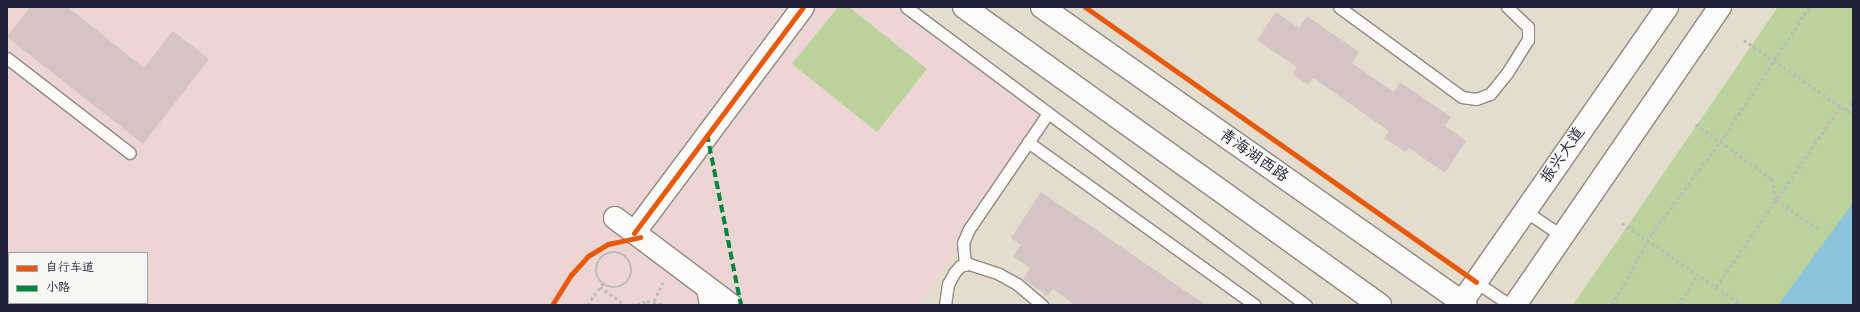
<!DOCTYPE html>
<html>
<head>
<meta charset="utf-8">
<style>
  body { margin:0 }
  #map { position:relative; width:1860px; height:312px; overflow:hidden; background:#e4ddcd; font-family:Dekko,"LXGW WenKai TC",sans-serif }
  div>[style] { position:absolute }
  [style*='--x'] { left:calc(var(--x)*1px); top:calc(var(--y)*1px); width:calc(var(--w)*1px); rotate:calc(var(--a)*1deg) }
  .built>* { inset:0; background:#edd5d4 }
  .green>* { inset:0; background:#bcd29d }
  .water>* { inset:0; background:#8cc4dc }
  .building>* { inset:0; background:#d4c4c3 }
  .path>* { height:2.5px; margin-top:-1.25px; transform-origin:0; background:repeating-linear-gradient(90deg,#bcbaba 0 3px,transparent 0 6px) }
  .path>.ring { margin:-1.25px; padding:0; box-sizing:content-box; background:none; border:2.5px solid #bcbaba; border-radius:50% }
  .roads { filter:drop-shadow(1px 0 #8d8985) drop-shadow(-1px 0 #8d8985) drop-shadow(0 1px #8d8985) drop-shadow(0 -1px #8d8985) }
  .lane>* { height:11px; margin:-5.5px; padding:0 5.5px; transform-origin:5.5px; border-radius:5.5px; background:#fbfaf8 }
  .street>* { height:22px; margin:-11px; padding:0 11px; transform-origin:11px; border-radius:11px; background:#fbfaf8 }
  .secondary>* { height:22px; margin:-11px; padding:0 11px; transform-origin:11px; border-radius:11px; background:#fbfaf8 }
  .primary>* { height:22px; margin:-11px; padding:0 11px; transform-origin:11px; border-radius:11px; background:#fbfaf8 }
  .quiet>* { height:4px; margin-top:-2px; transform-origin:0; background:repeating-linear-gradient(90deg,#00873e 0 8px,transparent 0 12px) }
  .cycleway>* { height:5px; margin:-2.5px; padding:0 2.5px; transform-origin:2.5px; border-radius:2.5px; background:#e8590c }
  span { translate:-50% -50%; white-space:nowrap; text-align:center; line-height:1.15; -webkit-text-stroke:3px #f6f6f2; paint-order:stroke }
  .street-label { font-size:16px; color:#22223b }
  .frame { position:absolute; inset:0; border:8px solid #22223b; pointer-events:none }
  .legend { position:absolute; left:8px; top:252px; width:140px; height:52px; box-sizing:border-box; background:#f6f6f2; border:1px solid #a1a1a9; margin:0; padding:5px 7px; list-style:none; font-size:12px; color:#22223b }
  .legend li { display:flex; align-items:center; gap:8px; height:20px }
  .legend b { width:20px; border:1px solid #a1a1a9 }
</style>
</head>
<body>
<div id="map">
  <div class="built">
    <div style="clip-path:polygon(evenodd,7px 7px,916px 7px,1050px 105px,920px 305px,7px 305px,7px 7px,9px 253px,147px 253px,147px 303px,9px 303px,9px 253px)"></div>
  </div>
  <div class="green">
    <div style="clip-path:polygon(838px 7px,849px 7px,927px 69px,877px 132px,792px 64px)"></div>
    <div style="clip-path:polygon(1778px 7px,1853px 7px,1853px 305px,1573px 305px)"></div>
  </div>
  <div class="water">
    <div style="clip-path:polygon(1853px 203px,1853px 305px,1778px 305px)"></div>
  </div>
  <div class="building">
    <div style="clip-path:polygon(30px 7px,68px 7px,144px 68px,173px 31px,209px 59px,143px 144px,7px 37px)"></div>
    <div style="clip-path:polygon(1276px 12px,1299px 28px,1307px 16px,1359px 52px,1352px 63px,1394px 92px,1400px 82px,1451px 117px,1445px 126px,1466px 141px,1445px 173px,1409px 148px,1406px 152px,1384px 138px,1389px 131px,1313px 78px,1308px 85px,1293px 74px,1297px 67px,1257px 40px)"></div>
    <div style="clip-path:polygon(1041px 192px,1206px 305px,1075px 305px,1053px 289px,1048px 296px,1023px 279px,1030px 268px,1013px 256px,1021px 245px,1011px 238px)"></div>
  </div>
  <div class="path">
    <div style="--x:1744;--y:40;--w:132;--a:34.5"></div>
    <div style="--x:1846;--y:110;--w:12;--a:-55"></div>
    <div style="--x:1696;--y:124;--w:94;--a:35.9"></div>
    <div style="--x:1772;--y:179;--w:21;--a:79"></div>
    <div style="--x:1776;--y:200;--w:52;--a:34"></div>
    <div style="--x:1622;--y:223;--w:145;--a:34.3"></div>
    <div class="ring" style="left:596px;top:252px;width:33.5px;height:33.5px"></div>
    <div style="--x:600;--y:287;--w:32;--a:35"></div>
    <div style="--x:1716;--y:287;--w:220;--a:-55.4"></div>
    <div style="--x:654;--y:301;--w:23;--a:-65"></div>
    <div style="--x:587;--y:305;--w:27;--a:-54"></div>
    <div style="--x:637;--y:305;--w:11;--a:-22"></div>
    <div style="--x:647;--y:301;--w:17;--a:13"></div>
    <div style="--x:1612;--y:305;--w:82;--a:-60.9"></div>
    <div style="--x:1652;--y:233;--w:122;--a:-53.3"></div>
    <div style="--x:1725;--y:135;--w:153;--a:-56.7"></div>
    <div style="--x:1678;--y:305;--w:36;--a:-56"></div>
  </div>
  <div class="roads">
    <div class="lane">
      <div style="--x:906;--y:7;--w:499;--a:36.7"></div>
      <div style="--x:1339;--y:7;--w:152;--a:36.2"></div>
      <div style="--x:1462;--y:97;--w:14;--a:8"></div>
      <div style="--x:1476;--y:99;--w:15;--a:-20"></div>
      <div style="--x:1490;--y:94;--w:27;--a:-51"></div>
      <div style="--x:1507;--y:73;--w:39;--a:-58"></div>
      <div style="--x:1528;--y:40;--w:13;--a:-90"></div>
      <div style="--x:1528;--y:27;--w:29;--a:-136"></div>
      <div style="--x:7;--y:58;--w:155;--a:37.7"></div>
      <div style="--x:1028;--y:142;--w:279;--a:35.7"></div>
      <div style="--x:1525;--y:211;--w:45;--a:34"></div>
      <div style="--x:965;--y:265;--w:22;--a:-95"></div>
      <div style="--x:963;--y:243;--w:15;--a:-67"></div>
      <div style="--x:969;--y:229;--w:140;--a:-55.7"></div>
      <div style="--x:1476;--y:282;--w:41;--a:34.1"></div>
      <div style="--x:701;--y:284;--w:21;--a:79"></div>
      <div style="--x:945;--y:305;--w:21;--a:-82"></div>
      <div style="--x:948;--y:284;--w:13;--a:-61"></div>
      <div style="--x:954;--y:273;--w:9;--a:-49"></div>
      <div style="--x:960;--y:266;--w:9;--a:-13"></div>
      <div style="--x:969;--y:264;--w:32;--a:18"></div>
      <div style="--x:999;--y:274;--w:21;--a:29"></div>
      <div style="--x:1017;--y:284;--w:33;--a:40"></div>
    </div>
    <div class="street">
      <div style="--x:615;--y:218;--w:145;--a:36.9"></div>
      <div style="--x:634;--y:233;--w:282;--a:-53.2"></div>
    </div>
    <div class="secondary">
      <div style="--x:1460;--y:305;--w:363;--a:-55.2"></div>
      <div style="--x:1515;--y:305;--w:362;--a:-55.5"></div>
    </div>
    <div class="primary">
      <div style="--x:964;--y:7;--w:512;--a:35.62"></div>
      <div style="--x:1042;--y:7;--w:518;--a:35.1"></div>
    </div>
  </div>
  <div class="quiet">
    <div style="--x:707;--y:134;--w:174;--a:78.8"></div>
  </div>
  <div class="cycleway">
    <div style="--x:1085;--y:7;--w:478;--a:35.1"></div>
    <div style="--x:634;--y:233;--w:282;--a:-53.2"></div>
    <div style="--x:552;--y:305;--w:36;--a:-58"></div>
    <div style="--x:571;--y:275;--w:25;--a:-48"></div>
    <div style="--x:588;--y:256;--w:23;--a:-31"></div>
    <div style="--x:608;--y:244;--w:33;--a:-12"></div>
  </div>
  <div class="street-label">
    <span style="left:1564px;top:156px;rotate:-55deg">振兴大道</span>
    <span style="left:1253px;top:157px;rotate:35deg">青海湖西路</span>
  </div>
  <div class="frame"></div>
  <ul class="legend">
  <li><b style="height:5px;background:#e8590c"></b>自行车道</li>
  <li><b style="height:5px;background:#00873e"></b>小路</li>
  </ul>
</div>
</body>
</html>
